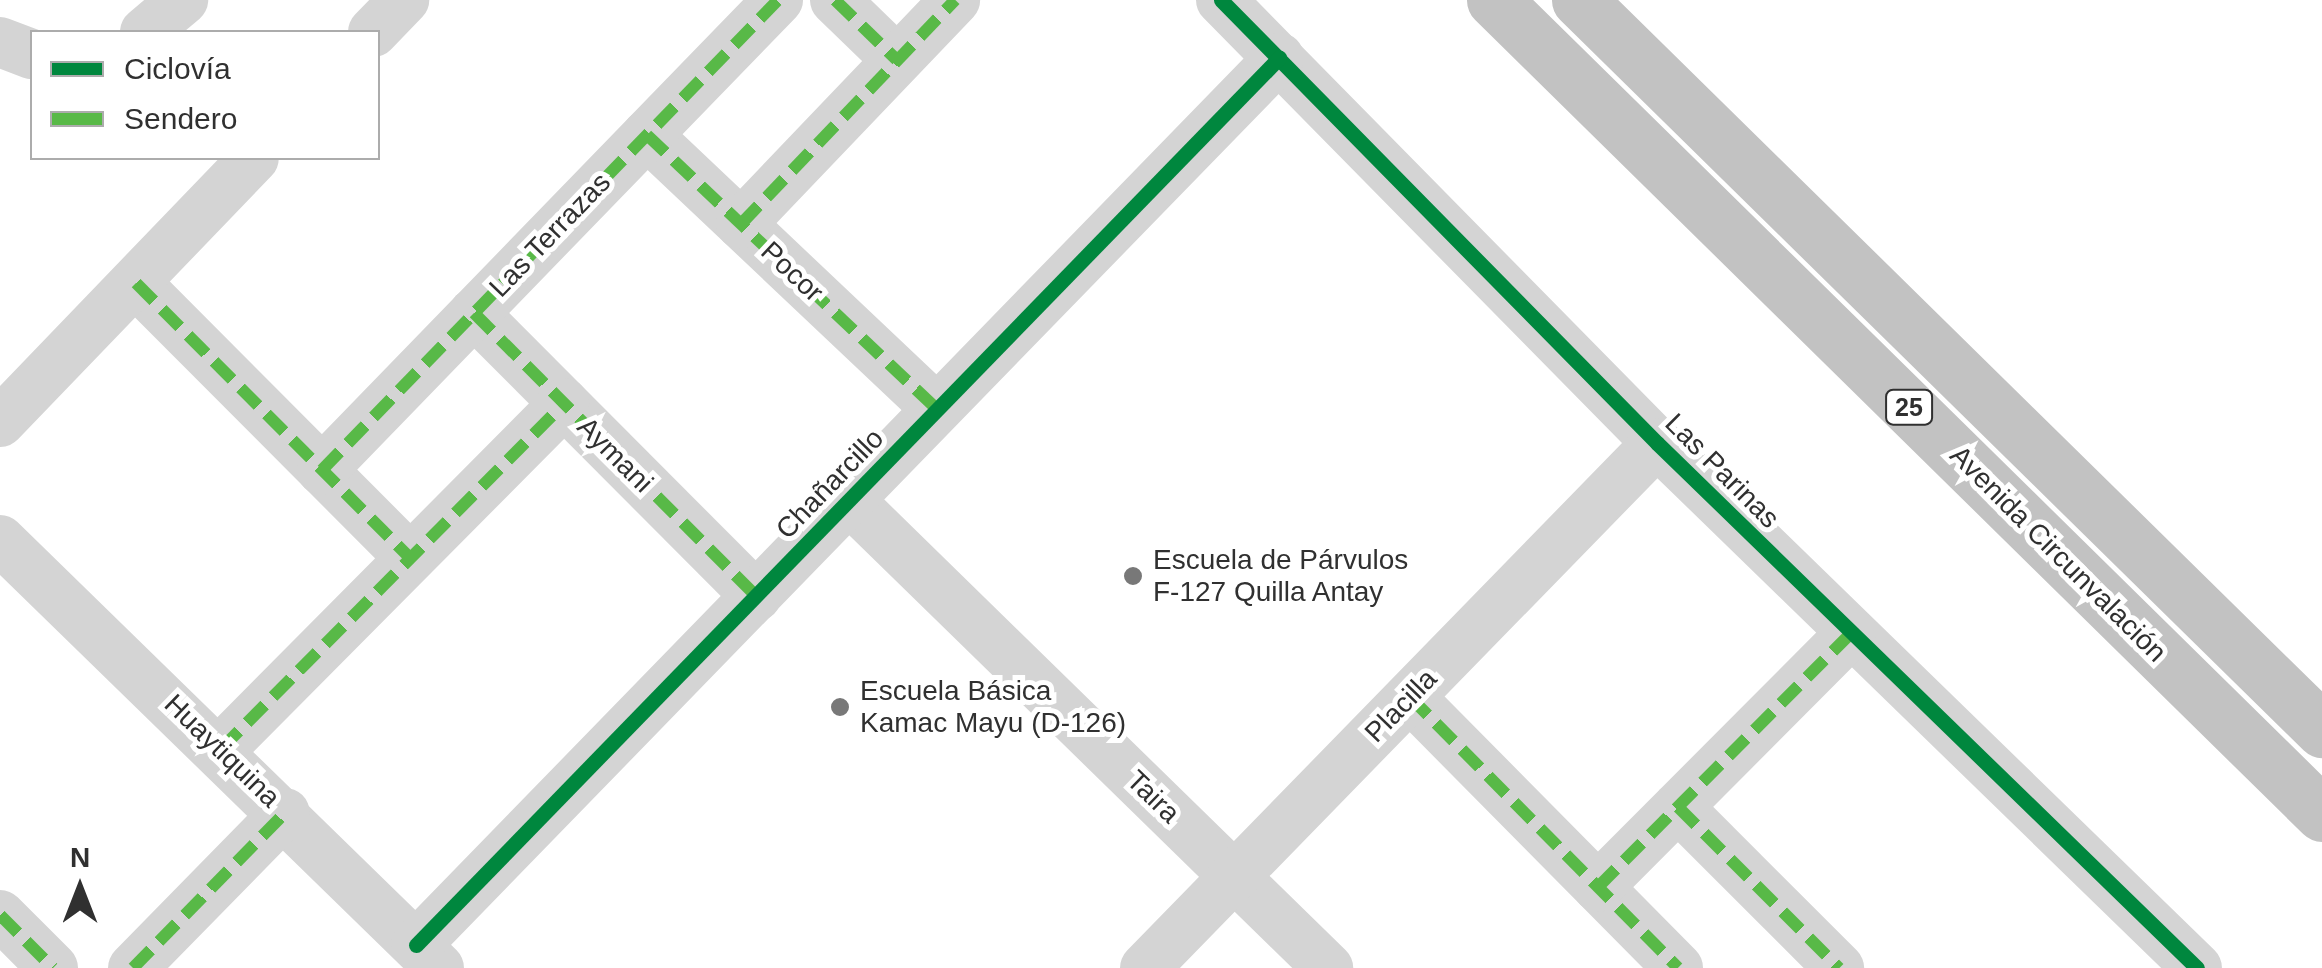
<!DOCTYPE html>
<html>
<head>
<meta charset="utf-8">
<style>
  body { margin:0 }
  #map { position:relative; width:2322px; height:968px; overflow:hidden; background:#fff; font-family:Arial,sans-serif }
  div>[style] { position:absolute }
  [style*='--x'] { left:calc(var(--x)*1px); top:calc(var(--y)*1px); width:calc(var(--w)*1px); rotate:calc(var(--a)*1deg) }
  .minor>* { height:50px; margin:-25px; padding:0 25px; transform-origin:25px; border-radius:25px; background:#d4d4d4 }
  .highway>* { height:55px; margin:-27.5px; padding:0 27.5px; transform-origin:27.5px; border-radius:27.5px; background:#c2c2c2 }
  .quiet>* { height:12px; margin-top:-6px; transform-origin:0; background:repeating-linear-gradient(90deg,#58b947 0 25px,transparent 0 37px) }
  .cycleway>* { height:15px; margin:-7.5px; padding:0 7.5px; transform-origin:7.5px; border-radius:7.5px; background:#00873e }
  .dots>* { width:28px; height:28px; translate:-50% -50%; box-sizing:border-box; border:5px solid #fff; border-radius:50% }
  span { translate:-50% -50%; white-space:nowrap; text-align:center; line-height:1.15; -webkit-text-stroke:10px #fff; paint-order:stroke }
  .shield-label span { padding:2px 8px; background:#fff; border:2px solid; border-radius:8px; -webkit-text-stroke-width:0 }
  .shield-label { font-size:25px; color:#303030; font-weight:700 }
  .street-label { font-size:28px; color:#303030 }
  .poi-label { font-size:28px; color:#303030 }
  .left { translate:0 -50%; text-align:left }
  .legend { position:absolute; left:30px; top:30px; width:350px; height:130px; box-sizing:border-box; background:#fff; border:2px solid #acacac; margin:0; padding:12px 18px; list-style:none; font-size:30px; color:#303030 }
  .legend li { display:flex; align-items:center; gap:20px; height:50px }
  .legend b { width:50px; border:2px solid #acacac }
  .north { position:absolute; left:30px; top:838px; width:100px; height:100px; -webkit-text-stroke:8px #fff; paint-order:stroke; rotate:0deg; font-size:28px; font-weight:700; line-height:40px; text-align:center; color:#303030 }
  .north::after { content:''; display:block; margin:auto; width:35px; height:45px; background:#303030; clip-path:polygon(50% 0,100% 100%,50% 72%,0 100%) }
</style>
</head>
<body>
<div id="map">
  <div class="minor">
    <div style="--x:835;--y:0;--w:86;--a:44.1"></div>
    <div style="--x:1221;--y:0;--w:622;--a:45.46"></div>
    <div style="--x:1657;--y:443;--w:753;--a:44.19"></div>
    <div style="--x:145;--y:32;--w:50;--a:-40.1"></div>
    <div style="--x:373;--y:32;--w:45;--a:-45.9"></div>
    <div style="--x:0;--y:42;--w:34;--a:21"></div>
    <div style="--x:647;--y:135;--w:399;--a:43.4"></div>
    <div style="--x:741;--y:224;--w:310;--a:-46.3"></div>
    <div style="--x:136;--y:283;--w:388;--a:45.1"></div>
    <div style="--x:474;--y:313;--w:400;--a:45.1"></div>
    <div style="--x:0;--y:422;--w:366;--a:-46.1"></div>
    <div style="--x:322;--y:470;--w:655;--a:-45.87"></div>
    <div style="--x:849;--y:500;--w:670;--a:44.33"></div>
    <div style="--x:0;--y:540;--w:613;--a:44.27"></div>
    <div style="--x:1410;--y:697;--w:381;--a:45.3"></div>
    <div style="--x:221;--y:749;--w:487;--a:-45.2"></div>
    <div style="--x:1678;--y:807;--w:228;--a:45"></div>
    <div style="--x:1598;--y:887;--w:359;--a:-45.1"></div>
    <div style="--x:0;--y:915;--w:75;--a:45"></div>
    <div style="--x:416;--y:945;--w:1238;--a:-45.79"></div>
    <div style="--x:133;--y:968;--w:217;--a:-45.6"></div>
    <div style="--x:1145;--y:968;--w:733;--a:-45.72"></div>
  </div>
  <div class="highway">
    <div style="--x:1494;--y:0;--w:1161;--a:44.51"></div>
    <div style="--x:1579;--y:0;--w:1042;--a:44.49"></div>
  </div>
  <div class="quiet">
    <div style="--x:835;--y:0;--w:86;--a:44.1"></div>
    <div style="--x:647;--y:135;--w:399;--a:43.4"></div>
    <div style="--x:741;--y:224;--w:310;--a:-46.3"></div>
    <div style="--x:136;--y:283;--w:388;--a:45.1"></div>
    <div style="--x:474;--y:313;--w:400;--a:45.1"></div>
    <div style="--x:322;--y:470;--w:655;--a:-45.87"></div>
    <div style="--x:1410;--y:697;--w:381;--a:45.3"></div>
    <div style="--x:221;--y:749;--w:487;--a:-45.2"></div>
    <div style="--x:1678;--y:807;--w:228;--a:45"></div>
    <div style="--x:1598;--y:887;--w:359;--a:-45.1"></div>
    <div style="--x:0;--y:915;--w:75;--a:45"></div>
    <div style="--x:133;--y:968;--w:217;--a:-45.6"></div>
  </div>
  <div class="cycleway">
    <div style="--x:1221;--y:0;--w:622;--a:45.46"></div>
    <div style="--x:1657;--y:443;--w:753;--a:44.19"></div>
    <div style="--x:416;--y:945;--w:1238;--a:-45.79"></div>
  </div>
  <div class="dots">
    <div style="left:1133px;top:576px;background:#787878"></div>
    <div style="left:840px;top:707px;background:#787878"></div>
  </div>
  <div class="shield-label">
    <span style="left:1909px;top:407px">25</span>
  </div>
  <div class="street-label">
    <span style="left:550px;top:235px;rotate:-46deg">Las Terrazas</span>
    <span style="left:792px;top:272px;rotate:43deg">Pocor</span>
    <span style="left:615px;top:455px;rotate:45deg">Aymani</span>
    <span style="left:1722px;top:471px;rotate:45deg">Las Parinas</span>
    <span style="left:830px;top:484px;rotate:-46deg">Chañarcillo</span>
    <span style="left:2058px;top:554px;rotate:45deg">Avenida Circunvalación</span>
    <span style="left:1401px;top:706px;rotate:-46deg">Placilla</span>
    <span style="left:222px;top:751px;rotate:44deg">Huaytiquina</span>
    <span style="left:1153px;top:797px;rotate:44deg">Taira</span>
  </div>
  <div class="poi-label">
    <span class="left" style="left:1153px;top:576px">Escuela de Párvulos<br>F-127 Quilla Antay</span>
    <span class="left" style="left:860px;top:707px">Escuela Básica<br>Kamac Mayu (D-126)</span>
  </div>
  <ul class="legend">
  <li><b style="height:12px;background:#00873e"></b>Ciclovía</li>
  <li><b style="height:12px;background:#58b947"></b>Sendero</li>
  </ul>
  <div class="north">N</div>
</div>
</body>
</html>
